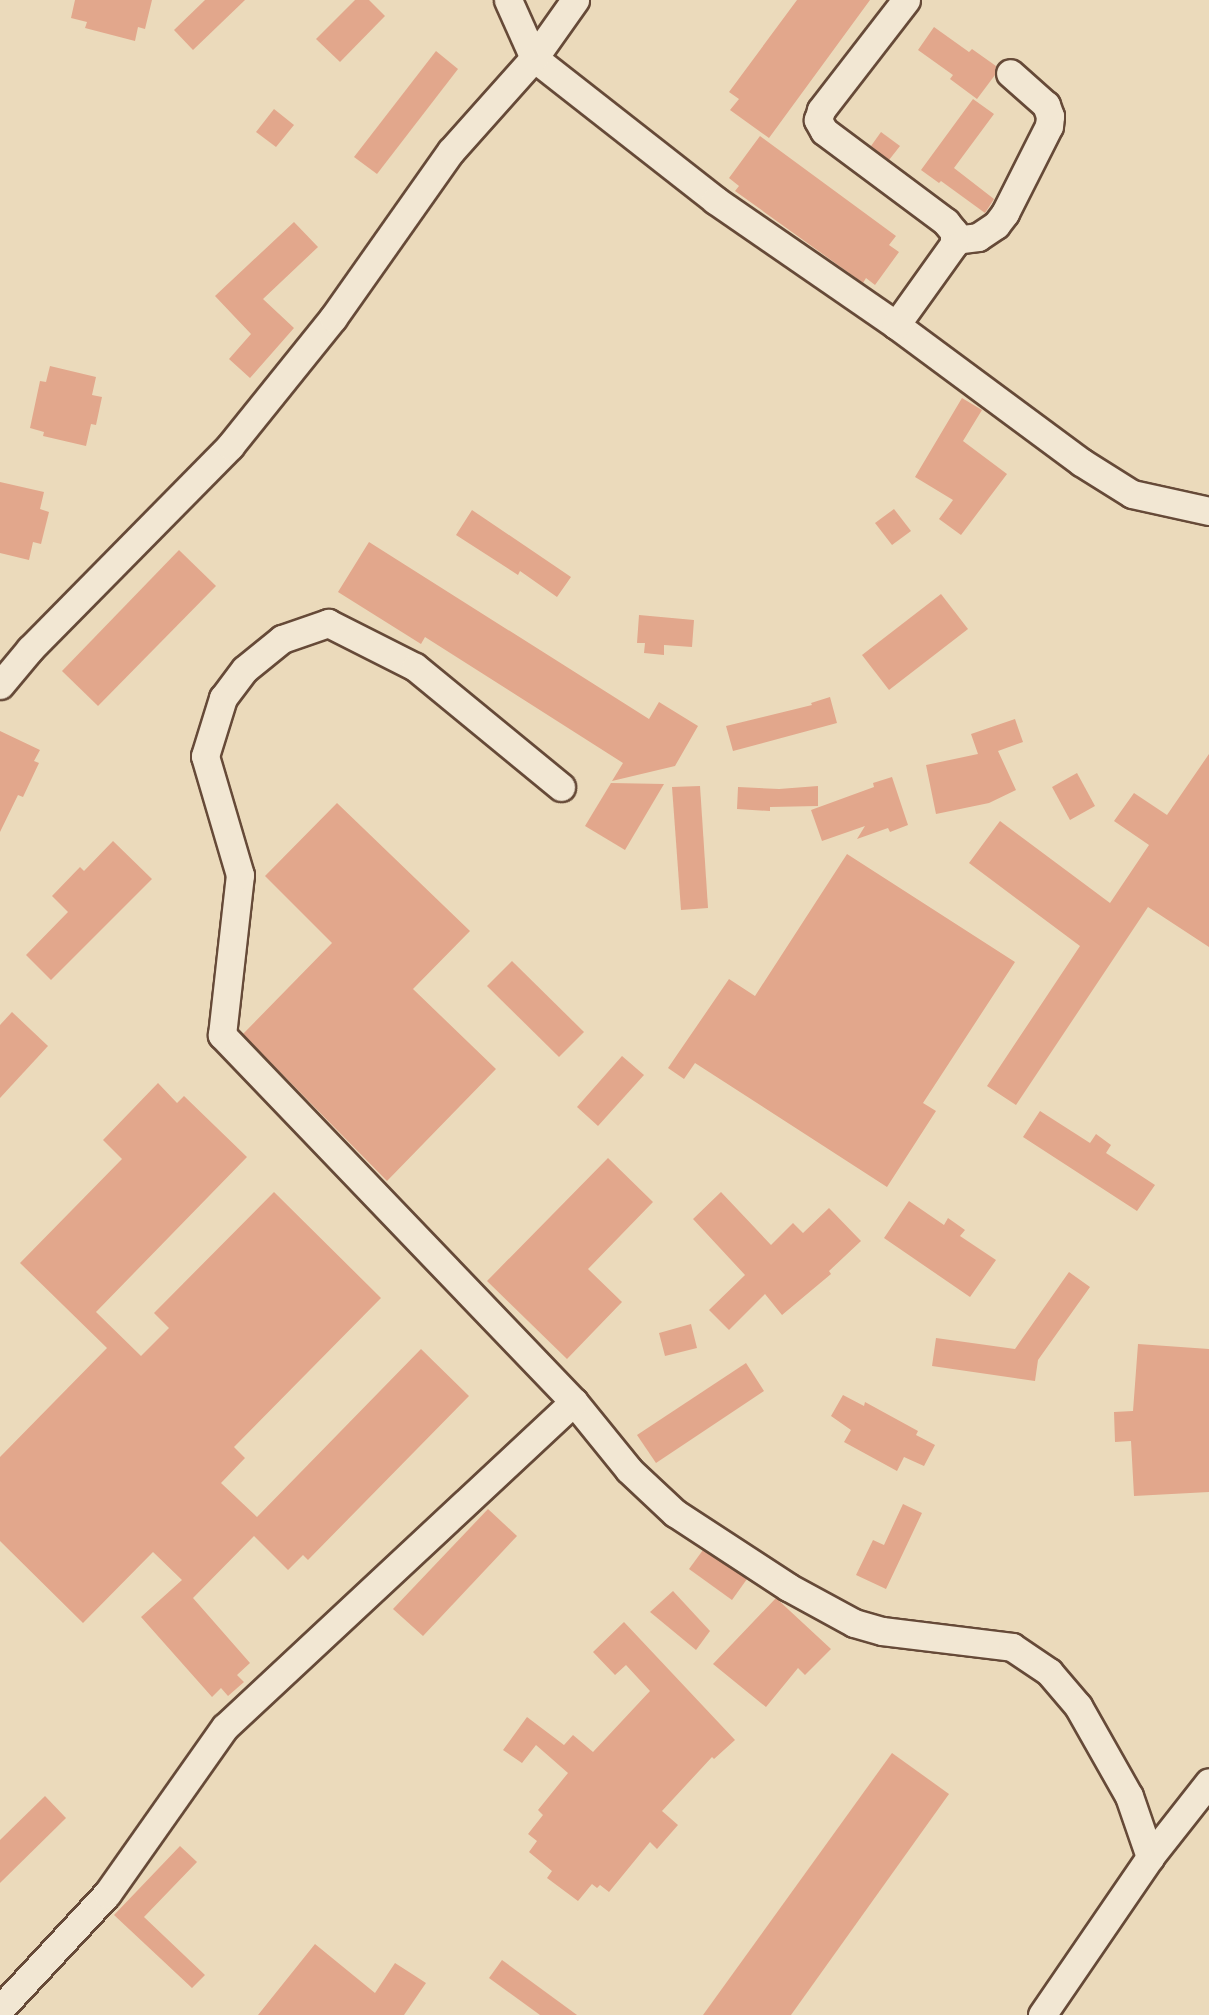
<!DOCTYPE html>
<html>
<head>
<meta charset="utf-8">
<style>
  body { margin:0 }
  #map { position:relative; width:1209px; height:2015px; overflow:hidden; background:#ebdabb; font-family:"IM FELL DW Pica",serif }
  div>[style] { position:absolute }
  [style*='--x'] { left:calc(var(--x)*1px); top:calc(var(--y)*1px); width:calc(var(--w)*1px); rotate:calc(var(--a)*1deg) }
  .building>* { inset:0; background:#e2a78c }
  .roads { filter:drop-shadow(2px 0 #664a38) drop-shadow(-2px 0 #664a38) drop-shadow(0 2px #664a38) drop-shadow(0 -2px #664a38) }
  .minor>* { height:27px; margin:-13.5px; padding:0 13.5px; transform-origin:13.5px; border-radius:13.5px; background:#f2e7d3 }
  span { translate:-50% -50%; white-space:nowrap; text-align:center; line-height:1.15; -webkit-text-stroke:4.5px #f2e7d3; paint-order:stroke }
</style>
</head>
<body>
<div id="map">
  <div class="building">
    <div style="clip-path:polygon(75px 0,152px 0,145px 29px,138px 27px,135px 41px,85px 28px,87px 22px,71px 18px)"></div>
    <div style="clip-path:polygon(205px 0,245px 0,193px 50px,174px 30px)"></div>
    <div style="clip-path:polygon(355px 0,369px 0,385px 16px,340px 62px,316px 39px)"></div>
    <div style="clip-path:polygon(797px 0,870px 0,769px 138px,730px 110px,739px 99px,729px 92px)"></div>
    <div style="clip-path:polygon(934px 27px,969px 52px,972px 49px,996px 66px,995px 75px,977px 99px,950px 79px,953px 75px,918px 50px)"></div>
    <div style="clip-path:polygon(436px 51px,458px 69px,377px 174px,354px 157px)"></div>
    <div style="clip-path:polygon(973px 99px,994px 114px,954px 168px,994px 199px,985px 213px,941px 181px,939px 183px,921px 170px)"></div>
    <div style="clip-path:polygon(274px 109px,294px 125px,276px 147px,256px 132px)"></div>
    <div style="clip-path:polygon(881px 132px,900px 146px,889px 160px,871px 146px)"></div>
    <div style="clip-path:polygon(760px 136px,896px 236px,889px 245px,899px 252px,875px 285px,866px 278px,863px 283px,735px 191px,739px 186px,729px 178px)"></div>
    <div style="clip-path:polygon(294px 222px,318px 247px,263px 299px,294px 328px,250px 378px,229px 359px,251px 334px,215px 296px)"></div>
    <div style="clip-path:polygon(50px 366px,96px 377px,92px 395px,102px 397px,96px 425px,91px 424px,86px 446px,43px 436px,44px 432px,30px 428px,40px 381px,46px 382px)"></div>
    <div style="clip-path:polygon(962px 398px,982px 410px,963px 441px,1007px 474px,961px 535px,939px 519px,953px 500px,915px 477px)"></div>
    <div style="clip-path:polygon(0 482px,44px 492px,40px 509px,49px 512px,41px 544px,33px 542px,29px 560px,0 553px)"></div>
    <div style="clip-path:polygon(894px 509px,911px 531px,892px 545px,875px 523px)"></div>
    <div style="clip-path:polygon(472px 510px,571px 577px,557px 597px,520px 571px,518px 575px,456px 535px)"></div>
    <div style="clip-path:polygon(369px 542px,649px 719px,659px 702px,698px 726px,675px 766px,612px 781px,623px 763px,425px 637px,421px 644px,338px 592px)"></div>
    <div style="clip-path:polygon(179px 550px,216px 586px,98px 706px,62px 671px)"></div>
    <div style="clip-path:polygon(941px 594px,968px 629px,889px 690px,862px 655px)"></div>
    <div style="clip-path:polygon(639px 615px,694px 620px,692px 647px,664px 645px,664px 655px,644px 653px,645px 643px,637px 643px)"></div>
    <div style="clip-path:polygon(830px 697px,837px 723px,733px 751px,726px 726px,812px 705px,811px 703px)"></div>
    <div style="clip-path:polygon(1015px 719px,1023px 742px,998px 751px,1016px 790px,989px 803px,936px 814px,926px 765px,978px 754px,971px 734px)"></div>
    <div style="clip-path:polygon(0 731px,40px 750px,34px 761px,39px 763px,23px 797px,18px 795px,0 832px)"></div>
    <div style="clip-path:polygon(1209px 754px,1209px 947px,1148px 907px,1016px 1105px,987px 1086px,1080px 946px,969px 863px,1000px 821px,1110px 903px,1149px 845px,1114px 821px,1134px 793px,1167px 815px)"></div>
    <div style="clip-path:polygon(1077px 773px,1095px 806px,1070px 820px,1052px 787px)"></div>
    <div style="clip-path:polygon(892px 777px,908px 825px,890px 832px,888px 828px,857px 839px,865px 826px,822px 841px,811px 810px,874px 787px,873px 783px)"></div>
    <div style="clip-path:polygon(611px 783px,664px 784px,625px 850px,585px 826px)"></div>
    <div style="clip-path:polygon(700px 786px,708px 908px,681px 910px,672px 787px)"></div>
    <div style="clip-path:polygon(818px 786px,818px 806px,770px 807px,770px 811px,737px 809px,738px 787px,779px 789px)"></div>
    <div style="clip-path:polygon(337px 803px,470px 931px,413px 989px,496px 1069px,387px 1181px,243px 1034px,332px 943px,265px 876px)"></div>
    <div style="clip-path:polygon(113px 841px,152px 879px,51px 980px,26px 955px,68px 912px,52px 896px,80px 867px,84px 871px)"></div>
    <div style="clip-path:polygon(847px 854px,1015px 962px,923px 1103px,936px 1111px,887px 1187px,695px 1063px,684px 1079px,668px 1068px,729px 979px,755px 996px)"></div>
    <div style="clip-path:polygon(512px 961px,584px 1032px,559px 1057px,487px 986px)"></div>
    <div style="clip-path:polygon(12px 1012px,48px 1046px,0 1098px,0 1025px)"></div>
    <div style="clip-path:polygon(622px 1056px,644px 1075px,598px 1126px,577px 1107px)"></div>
    <div style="clip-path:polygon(158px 1083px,177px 1103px,184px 1096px,247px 1157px,96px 1312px,141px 1356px,169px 1328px,154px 1313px,274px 1192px,381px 1298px,234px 1447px,245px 1458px,221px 1483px,257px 1517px,421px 1349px,469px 1396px,308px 1560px,303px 1555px,288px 1570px,254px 1536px,193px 1598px,250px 1663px,237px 1675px,244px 1682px,228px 1696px,221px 1688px,212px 1697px,141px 1617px,182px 1580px,153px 1552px,83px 1623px,0 1541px,0 1457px,107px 1348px,20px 1263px,122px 1159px,103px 1140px)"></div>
    <div style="clip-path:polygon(1040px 1111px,1090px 1143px,1096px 1134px,1111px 1145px,1106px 1153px,1155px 1185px,1137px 1211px,1023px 1137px)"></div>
    <div style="clip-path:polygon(608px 1158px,653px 1202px,588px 1269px,622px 1302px,567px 1359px,487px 1281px)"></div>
    <div style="clip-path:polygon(721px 1192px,771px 1245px,793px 1223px,803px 1233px,829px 1208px,861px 1241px,829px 1271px,831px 1274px,782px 1315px,765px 1294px,729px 1330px,709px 1310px,745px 1275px,693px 1219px)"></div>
    <div style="clip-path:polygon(909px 1201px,944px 1225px,948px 1218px,965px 1230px,960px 1236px,996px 1260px,970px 1297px,884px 1238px)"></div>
    <div style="clip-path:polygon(1069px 1272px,1090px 1287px,1038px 1360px,1035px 1381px,932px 1366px,936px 1338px,1015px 1349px)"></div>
    <div style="clip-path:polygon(691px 1324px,697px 1348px,665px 1356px,659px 1333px)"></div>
    <div style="clip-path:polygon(1138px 1344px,1209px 1349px,1209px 1492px,1134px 1496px,1131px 1441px,1115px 1442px,1114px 1412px,1133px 1411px)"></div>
    <div style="clip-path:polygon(746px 1363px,764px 1391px,656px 1463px,637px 1435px)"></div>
    <div style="clip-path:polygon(843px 1395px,864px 1406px,865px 1402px,918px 1431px,916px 1435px,935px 1445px,924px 1466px,904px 1457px,897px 1471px,844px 1442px,851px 1430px,831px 1416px)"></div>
    <div style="clip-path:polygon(903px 1504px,922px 1513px,886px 1589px,856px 1575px,873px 1540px,884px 1545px)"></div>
    <div style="clip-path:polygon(488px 1509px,517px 1536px,423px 1636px,393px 1609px)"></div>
    <div style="clip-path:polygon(703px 1550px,747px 1579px,732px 1600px,689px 1569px)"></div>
    <div style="clip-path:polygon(673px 1591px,710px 1631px,696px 1650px,650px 1612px)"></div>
    <div style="clip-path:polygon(776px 1598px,831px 1649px,805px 1675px,798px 1668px,766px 1707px,713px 1664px)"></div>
    <div style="clip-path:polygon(624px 1622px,735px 1740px,714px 1759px,712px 1757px,662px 1811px,678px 1825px,657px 1849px,650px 1842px,609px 1892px,600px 1885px,597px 1888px,592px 1884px,578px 1901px,547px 1878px,552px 1871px,529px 1852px,537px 1841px,528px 1834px,543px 1815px,538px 1810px,568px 1773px,536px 1745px,522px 1763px,503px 1750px,527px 1717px,564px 1745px,573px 1735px,593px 1752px,650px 1691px,626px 1665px,615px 1675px,593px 1652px)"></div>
    <div style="clip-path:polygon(892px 1753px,949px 1794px,791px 2015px,703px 2015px)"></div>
    <div style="clip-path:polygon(45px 1796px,66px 1818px,0 1883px,0 1840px)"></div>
    <div style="clip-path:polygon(180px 1846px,197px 1862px,144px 1917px,205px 1975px,192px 1988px,114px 1915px)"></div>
    <div style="clip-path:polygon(315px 1944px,375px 1993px,395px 1963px,426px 1983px,404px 2015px,258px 2015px)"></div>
    <div style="clip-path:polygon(502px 1960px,577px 2015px,540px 2015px,489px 1978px)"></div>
  </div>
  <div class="roads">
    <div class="minor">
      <div style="--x:508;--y:0;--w:64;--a:65.9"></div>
      <div style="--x:534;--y:58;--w:230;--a:38.1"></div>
      <div style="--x:715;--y:200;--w:220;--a:34.6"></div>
      <div style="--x:896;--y:325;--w:230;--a:36.5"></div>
      <div style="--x:1081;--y:462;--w:60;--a:32.1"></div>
      <div style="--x:1132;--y:494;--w:79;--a:12.4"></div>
      <div style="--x:954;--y:240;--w:24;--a:-7"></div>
      <div style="--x:978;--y:237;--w:22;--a:-34"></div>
      <div style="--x:996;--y:225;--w:15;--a:-53"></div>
      <div style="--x:1005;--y:213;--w:97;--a:-63.2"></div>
      <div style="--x:1049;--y:126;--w:10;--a:-84"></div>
      <div style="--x:1050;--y:116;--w:12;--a:-110"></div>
      <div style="--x:1046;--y:105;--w:48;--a:-138.4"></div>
      <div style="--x:896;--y:325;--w:100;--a:-54.4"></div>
      <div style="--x:954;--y:244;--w:12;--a:-90"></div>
      <div style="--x:954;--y:232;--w:13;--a:-129"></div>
      <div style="--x:946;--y:222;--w:152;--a:-143.3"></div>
      <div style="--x:824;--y:131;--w:13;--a:-119"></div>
      <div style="--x:818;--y:120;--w:10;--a:-73"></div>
      <div style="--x:821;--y:110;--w:139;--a:-52.3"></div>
      <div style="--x:0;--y:685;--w:47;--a:-50.2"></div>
      <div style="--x:30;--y:649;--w:285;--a:-45.4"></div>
      <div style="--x:230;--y:446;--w:164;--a:-51.2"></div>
      <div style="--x:333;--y:318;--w:204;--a:-54.8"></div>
      <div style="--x:451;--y:151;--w:125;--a:-48.3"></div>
      <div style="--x:534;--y:58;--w:71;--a:-54.7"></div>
      <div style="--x:574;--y:1402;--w:87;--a:51"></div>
      <div style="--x:629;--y:1470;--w:63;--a:43.1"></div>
      <div style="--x:675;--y:1513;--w:135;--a:33.2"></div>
      <div style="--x:788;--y:1587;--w:75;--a:28.6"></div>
      <div style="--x:854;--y:1623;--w:29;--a:16"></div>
      <div style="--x:882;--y:1631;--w:131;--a:7"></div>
      <div style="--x:1012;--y:1647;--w:45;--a:34"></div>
      <div style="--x:1049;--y:1672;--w:45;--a:49.5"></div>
      <div style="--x:1078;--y:1706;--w:103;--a:60.5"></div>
      <div style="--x:1129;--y:1796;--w:65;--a:71"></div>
      <div style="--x:0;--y:2009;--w:157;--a:-47.1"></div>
      <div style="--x:107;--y:1894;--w:204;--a:-54.8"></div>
      <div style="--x:225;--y:1727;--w:477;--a:-43"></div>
      <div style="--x:574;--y:1402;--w:509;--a:-133.8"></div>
      <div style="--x:222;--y:1035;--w:161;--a:-83.6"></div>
      <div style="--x:240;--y:875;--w:124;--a:-106.4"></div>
      <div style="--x:205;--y:756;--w:61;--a:-72.8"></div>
      <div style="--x:223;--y:698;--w:36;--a:-53"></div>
      <div style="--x:245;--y:669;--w:48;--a:-39"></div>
      <div style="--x:282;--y:639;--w:49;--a:-19.2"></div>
      <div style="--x:328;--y:623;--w:97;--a:26.8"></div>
      <div style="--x:415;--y:667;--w:189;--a:39.4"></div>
      <div style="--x:1042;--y:2015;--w:191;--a:-55.6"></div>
      <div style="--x:1150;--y:1857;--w:95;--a:-51.8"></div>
    </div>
  </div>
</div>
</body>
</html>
